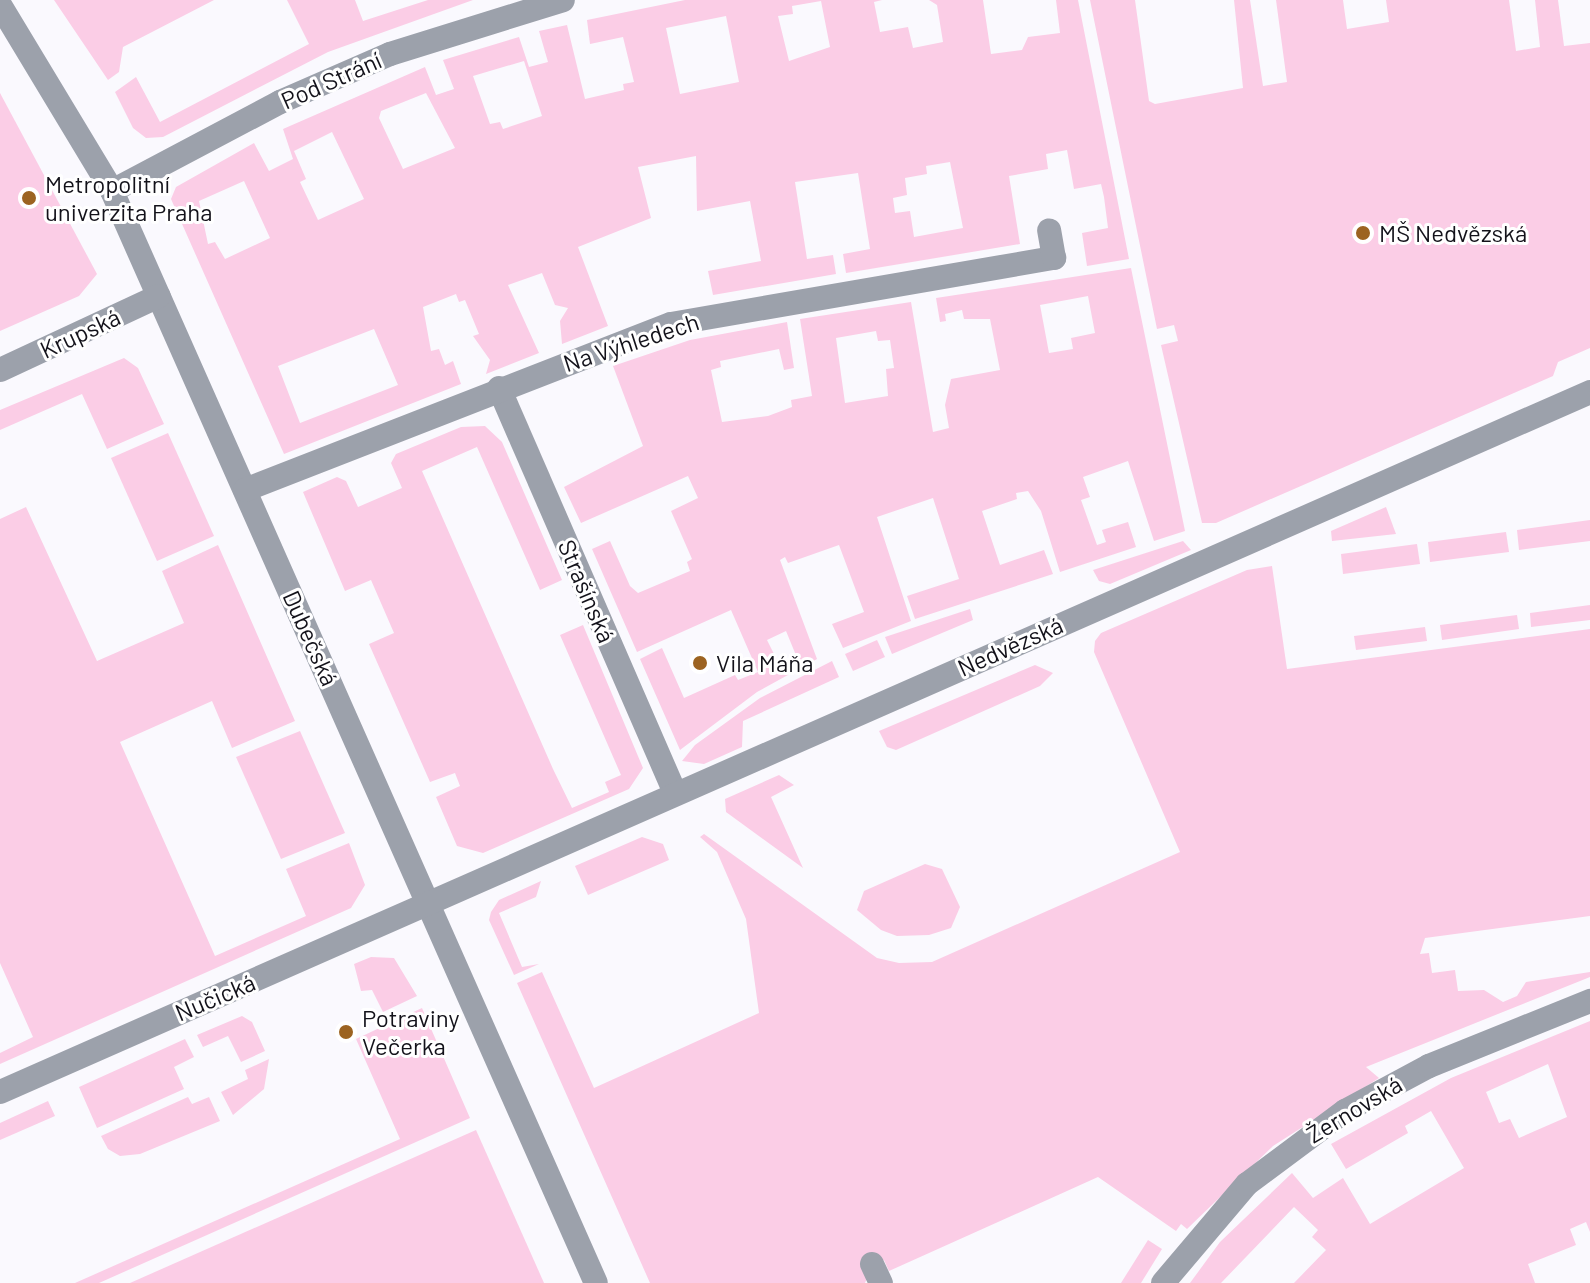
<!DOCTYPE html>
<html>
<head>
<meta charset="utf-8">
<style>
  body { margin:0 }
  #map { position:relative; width:1590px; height:1283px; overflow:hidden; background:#faf9fe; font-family:Barlow,sans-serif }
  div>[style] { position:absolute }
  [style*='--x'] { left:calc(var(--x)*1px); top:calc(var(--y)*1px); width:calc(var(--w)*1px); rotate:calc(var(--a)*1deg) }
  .green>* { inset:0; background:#fbcde6 }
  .street>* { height:24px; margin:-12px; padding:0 12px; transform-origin:12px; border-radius:12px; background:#9ca1ab }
  .dots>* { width:22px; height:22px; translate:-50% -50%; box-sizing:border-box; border:4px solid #fff; border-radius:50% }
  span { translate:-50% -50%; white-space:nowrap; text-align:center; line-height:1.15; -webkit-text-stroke:6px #fff; paint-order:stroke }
  .street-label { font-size:24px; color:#13121a }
  .poi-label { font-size:24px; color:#13121a }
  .left { translate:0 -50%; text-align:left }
</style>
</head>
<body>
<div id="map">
  <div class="green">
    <div style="clip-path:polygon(54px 0,214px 0,123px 47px,119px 72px,108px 80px)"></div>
    <div style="clip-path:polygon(287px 0,355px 0,363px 21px,428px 0,473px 0,328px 52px,163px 137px,146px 138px,133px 128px,115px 92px,136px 77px,160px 122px,309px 44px)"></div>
    <div style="clip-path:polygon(evenodd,685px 0,882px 0,874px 2px,880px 32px,908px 27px,913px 48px,943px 42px,937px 5px,929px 0,983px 0,991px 54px,1022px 50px,1028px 37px,1060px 33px,1056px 0,1078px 0,1129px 259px,1087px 266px,1082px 233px,1108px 228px,1104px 197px,1101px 184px,1074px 189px,1067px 150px,1046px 154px,1048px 169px,1009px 176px,1020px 244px,846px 273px,843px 254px,870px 249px,858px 173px,795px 182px,807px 259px,833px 255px,836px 274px,713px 295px,708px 271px,761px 261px,750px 201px,697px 211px,696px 156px,638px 167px,651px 218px,578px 247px,608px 326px,562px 344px,560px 321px,568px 308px,555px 305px,542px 273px,508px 285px,539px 353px,486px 374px,490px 360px,473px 336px,479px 334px,465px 300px,459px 302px,456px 294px,423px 307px,431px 351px,439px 349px,445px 365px,453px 361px,461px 384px,284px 454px,171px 199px,176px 187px,254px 143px,269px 171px,293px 159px,283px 129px,425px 67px,436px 95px,454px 89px,443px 60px,519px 37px,529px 67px,548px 62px,539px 31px,567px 25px,585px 99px,624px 90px,623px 84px,634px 82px,623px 37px,590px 44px,587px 20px,685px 0,821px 1px,830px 47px,789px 61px,778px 16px,793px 14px,792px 6px,821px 1px,685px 0,726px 16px,739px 82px,680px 94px,666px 28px,726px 16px,685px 0,524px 61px,542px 116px,503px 129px,500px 122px,490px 124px,473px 76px,524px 61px,685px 0,426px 93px,455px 148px,403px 169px,379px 118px,381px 111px,426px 93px,685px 0,332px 132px,364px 199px,318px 220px,300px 182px,306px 179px,294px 151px,332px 132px,685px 0,950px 162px,963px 228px,914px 237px,910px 211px,895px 213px,893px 198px,907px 195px,905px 178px,927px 174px,926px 166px,950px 162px,685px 0,244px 181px,270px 238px,225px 259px,215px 242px,208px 244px,199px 201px,244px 181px,685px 0,374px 329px,398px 385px,300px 423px,278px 366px,374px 329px)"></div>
    <div style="clip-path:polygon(1090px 0,1135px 0,1149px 101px,1155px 104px,1243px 88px,1234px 0,1250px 0,1263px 86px,1287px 82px,1276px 0,1343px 0,1347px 29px,1389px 22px,1386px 0,1509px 0,1516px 51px,1540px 47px,1535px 0,1558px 0,1564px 46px,1590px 43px,1590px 348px,1558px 362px,1553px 376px,1216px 523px,1202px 523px,1161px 345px,1178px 341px,1174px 325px,1157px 329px)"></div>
    <div style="clip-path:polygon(0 93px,97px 274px,79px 296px,0 331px)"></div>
    <div style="clip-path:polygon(evenodd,1131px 268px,1185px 531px,1154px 541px,1128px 461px,1083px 477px,1090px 497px,1081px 500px,1097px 545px,1106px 542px,1102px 530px,1128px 522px,1136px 547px,1060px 572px,1041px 511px,1028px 491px,1016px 493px,1017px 499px,982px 511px,1000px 565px,1044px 550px,1053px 574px,915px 619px,907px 596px,959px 579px,933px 498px,877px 517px,911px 621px,843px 648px,832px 624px,864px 612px,839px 545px,788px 563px,785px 557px,780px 560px,817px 659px,757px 692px,680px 750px,640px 659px,662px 648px,684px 698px,735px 675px,738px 680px,758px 672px,731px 610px,637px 652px,592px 549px,610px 541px,630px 586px,638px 593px,690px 571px,687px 562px,692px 559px,671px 511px,698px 498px,688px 476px,581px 523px,564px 487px,643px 446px,613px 366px,690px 340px,787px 322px,794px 368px,784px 370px,779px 349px,720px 361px,721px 367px,711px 370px,722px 422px,768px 416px,792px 407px,791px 400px,812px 396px,800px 319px,911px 302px,933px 432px,949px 428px,945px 405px,951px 379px,1000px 370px,990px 319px,964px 319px,962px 310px,945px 314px,946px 321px,940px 322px,936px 298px,1131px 268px,1088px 296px,1095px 333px,1071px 338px,1073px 349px,1049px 353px,1040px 305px,1088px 296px,1131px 268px,876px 331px,878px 341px,890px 340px,894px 368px,886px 369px,888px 396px,845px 403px,836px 338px,876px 331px,1131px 268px,786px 631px,800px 665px,784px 674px,767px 640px,786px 631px)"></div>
    <div style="clip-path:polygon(124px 358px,138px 368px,164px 424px,107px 449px,82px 394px,0 430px,0 410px)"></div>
    <div style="clip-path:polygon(485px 426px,502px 442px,562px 580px,540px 590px,477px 447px,422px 471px,553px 769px,572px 808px,609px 792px,605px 782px,621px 775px,560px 635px,583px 625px,643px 768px,629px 789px,483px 853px,457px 846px,436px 797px,460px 786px,455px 773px,430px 782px,369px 644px,394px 633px,371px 580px,345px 591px,303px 492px,337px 477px,346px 481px,358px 507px,402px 488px,391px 463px,396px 454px,461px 427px)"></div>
    <div style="clip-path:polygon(168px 433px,214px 536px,157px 561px,111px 458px)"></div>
    <div style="clip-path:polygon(26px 507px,97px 661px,184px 623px,162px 571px,218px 545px,295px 721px,232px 748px,212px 701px,120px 742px,215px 956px,306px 916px,286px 869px,349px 843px,365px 885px,351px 908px,0 1064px,0 1053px,33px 1037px,0 963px,0 519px)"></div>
    <div style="clip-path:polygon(1386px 507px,1396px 534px,1332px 541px,1331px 531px)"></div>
    <div style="clip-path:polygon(1590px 520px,1590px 541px,1519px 550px,1517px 530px)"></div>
    <div style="clip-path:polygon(1506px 532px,1509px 552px,1430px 562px,1428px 542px)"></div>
    <div style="clip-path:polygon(1183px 541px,1191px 550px,1110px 584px,1099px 581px,1093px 570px)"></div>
    <div style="clip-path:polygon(1417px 544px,1420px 564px,1343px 574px,1341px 554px)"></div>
    <div style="clip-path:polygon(1272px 566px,1287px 669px,1590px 629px,1590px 916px,1425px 938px,1420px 954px,1429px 953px,1432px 973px,1455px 970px,1458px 991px,1484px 990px,1503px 1002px,1517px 996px,1526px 982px,1590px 972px,1590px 977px,1366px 1067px,1379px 1078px,1273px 1146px,1187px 1229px,1181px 1224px,1176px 1231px,1098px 1177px,889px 1271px,884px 1260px,873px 1264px,865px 1283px,650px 1283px,517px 983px,542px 972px,594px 1088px,759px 1013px,746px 919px,717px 852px,700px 837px,704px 834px,877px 958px,899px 963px,932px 962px,1180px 852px,1094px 652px,1095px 641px,1101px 633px,1247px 570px)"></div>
    <div style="clip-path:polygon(1590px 605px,1590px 620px,1531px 627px,1530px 613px)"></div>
    <div style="clip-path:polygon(970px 609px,973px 620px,892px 654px,885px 637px)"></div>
    <div style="clip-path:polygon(1517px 615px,1519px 629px,1442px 640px,1440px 625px)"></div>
    <div style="clip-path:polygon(1425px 627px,1427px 641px,1356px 650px,1354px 636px)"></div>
    <div style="clip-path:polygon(877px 640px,885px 657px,853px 671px,845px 654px)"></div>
    <div style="clip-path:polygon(832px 661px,839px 677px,743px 721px,742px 747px,704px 764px,682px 761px,695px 745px,760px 698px)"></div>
    <div style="clip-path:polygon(1035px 665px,1053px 673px,1040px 686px,896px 750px,887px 747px,879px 731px)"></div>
    <div style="clip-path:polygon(300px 731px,345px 833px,281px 859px,236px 757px)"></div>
    <div style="clip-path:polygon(779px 775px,794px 785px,771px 797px,803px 868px,726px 812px,725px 799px)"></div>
    <div style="clip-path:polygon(642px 837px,663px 844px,669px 860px,588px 895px,575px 866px)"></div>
    <div style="clip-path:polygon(925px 864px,942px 869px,960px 907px,951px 928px,929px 935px,897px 936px,881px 930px,857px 910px,864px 891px)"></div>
    <div style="clip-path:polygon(541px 881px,536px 897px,499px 913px,522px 967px,539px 964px,514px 975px,489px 920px,491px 912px,499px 900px)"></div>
    <div style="clip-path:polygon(371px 957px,394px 958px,417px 996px,383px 1012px,372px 990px,361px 991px,354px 964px)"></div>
    <div style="clip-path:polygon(422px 1008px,470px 1118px,99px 1283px,75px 1283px,400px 1139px,356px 1039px)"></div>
    <div style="clip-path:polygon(242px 1016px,252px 1022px,265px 1051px,241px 1062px,228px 1036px,203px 1047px,197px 1035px)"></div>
    <div style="clip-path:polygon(evenodd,1590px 1021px,1590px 1232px,1586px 1222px,1570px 1229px,1576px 1245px,1528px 1264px,1535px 1283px,1294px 1283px,1326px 1250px,1312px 1237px,1318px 1230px,1294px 1207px,1221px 1283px,1190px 1283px,1220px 1242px,1292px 1173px,1313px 1198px,1343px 1178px,1370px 1224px,1464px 1168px,1431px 1111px,1405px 1126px,1408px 1133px,1346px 1169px,1331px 1144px,1451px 1078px,1590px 1021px,1548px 1064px,1567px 1117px,1519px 1138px,1510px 1119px,1499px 1123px,1486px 1092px,1548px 1064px)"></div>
    <div style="clip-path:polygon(185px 1039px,194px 1057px,174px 1067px,184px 1089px,97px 1128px,79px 1087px)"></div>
    <div style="clip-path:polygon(269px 1059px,264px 1089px,233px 1115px,221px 1092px,248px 1079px,245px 1070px)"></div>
    <div style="clip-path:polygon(188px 1097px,192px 1104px,209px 1097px,220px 1121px,140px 1154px,120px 1156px,108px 1149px,101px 1136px)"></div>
    <div style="clip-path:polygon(48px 1101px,55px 1116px,0 1140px,0 1123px)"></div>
    <div style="clip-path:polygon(476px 1130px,544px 1283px,130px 1283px)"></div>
    <div style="clip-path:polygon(1148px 1240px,1162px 1249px,1141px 1283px,1121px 1283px)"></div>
  </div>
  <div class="street">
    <div style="--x:0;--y:5;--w:217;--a:58.9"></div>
    <div style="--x:112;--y:191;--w:1194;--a:66.1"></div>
    <div style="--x:112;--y:191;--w:190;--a:-27.9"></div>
    <div style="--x:280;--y:102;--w:120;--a:-23.6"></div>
    <div style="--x:390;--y:54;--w:181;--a:-17.3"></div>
    <div style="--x:0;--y:370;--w:175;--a:-25"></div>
    <div style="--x:499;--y:388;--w:442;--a:66.5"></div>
    <div style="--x:245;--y:490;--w:457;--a:-21.3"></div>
    <div style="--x:671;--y:324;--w:389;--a:-9.8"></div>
    <div style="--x:1054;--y:258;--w:28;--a:-100"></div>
    <div style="--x:0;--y:1092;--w:1737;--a:-23.76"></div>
    <div style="--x:872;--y:1264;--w:21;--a:65"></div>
    <div style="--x:1163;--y:1283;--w:130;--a:-49.7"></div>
    <div style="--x:1247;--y:1184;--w:122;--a:-36.7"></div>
    <div style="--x:1345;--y:1111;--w:95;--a:-28.2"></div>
    <div style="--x:1429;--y:1066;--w:174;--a:-22"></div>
  </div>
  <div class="dots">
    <div style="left:29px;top:198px;background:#9c6321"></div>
    <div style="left:1363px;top:233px;background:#9c6321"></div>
    <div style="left:700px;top:663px;background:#9c6321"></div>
    <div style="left:346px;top:1032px;background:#9c6321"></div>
  </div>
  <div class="street-label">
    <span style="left:331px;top:80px;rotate:-24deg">Pod Strání</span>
    <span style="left:80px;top:333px;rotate:-25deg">Krupská</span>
    <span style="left:631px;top:342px;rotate:-18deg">Na Výhledech</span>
    <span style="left:587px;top:591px;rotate:67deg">Strašínská</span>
    <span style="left:311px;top:638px;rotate:66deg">Dubečská</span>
    <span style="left:1010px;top:646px;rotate:-24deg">Nedvězská</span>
    <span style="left:215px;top:997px;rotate:-23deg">Nučická</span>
    <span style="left:1354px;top:1109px;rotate:-31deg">Žernovská</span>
  </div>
  <div class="poi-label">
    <span class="left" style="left:45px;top:198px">Metropolitní<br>univerzita Praha</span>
    <span class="left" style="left:1379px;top:233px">MŠ Nedvězská</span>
    <span class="left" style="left:716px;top:663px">Vila Máňa</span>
    <span class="left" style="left:362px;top:1032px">Potraviny<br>Večerka</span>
  </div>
</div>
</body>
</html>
